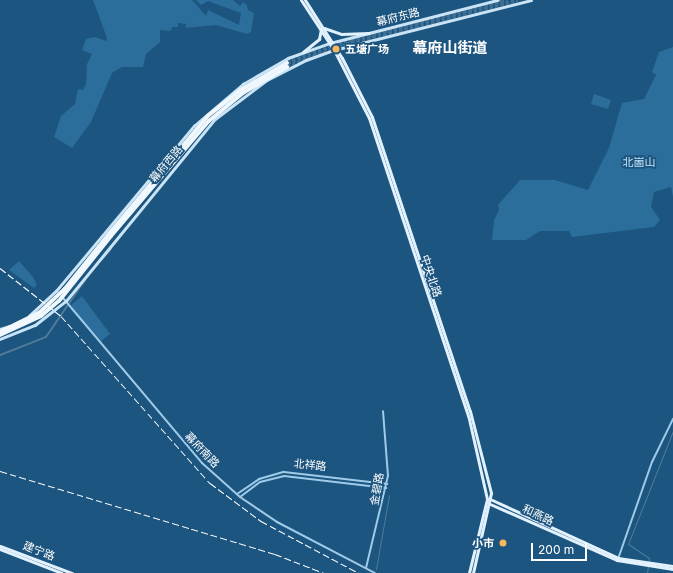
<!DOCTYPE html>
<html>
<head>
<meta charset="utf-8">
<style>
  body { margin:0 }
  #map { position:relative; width:673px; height:573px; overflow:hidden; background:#1c557f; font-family:Inter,"Noto Sans SC",sans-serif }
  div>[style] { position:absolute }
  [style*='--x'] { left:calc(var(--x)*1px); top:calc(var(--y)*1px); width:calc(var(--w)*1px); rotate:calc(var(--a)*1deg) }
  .green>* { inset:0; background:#2b6e9c }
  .stream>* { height:1px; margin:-0.5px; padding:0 0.5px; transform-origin:0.5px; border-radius:0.5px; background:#517b9a }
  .canal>* { height:2px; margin:-1px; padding:0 1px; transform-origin:1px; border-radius:1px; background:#517b9a }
  .trunk-tunnel>* { height:3.5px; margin-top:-1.75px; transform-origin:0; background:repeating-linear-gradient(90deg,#3e6e92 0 3.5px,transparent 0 5.5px) }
  .tertiary>* { height:2px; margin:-1px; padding:0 1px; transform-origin:1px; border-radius:1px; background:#9fcbe9 }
  .secondary>* { height:2.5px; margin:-1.25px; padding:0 1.25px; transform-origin:1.25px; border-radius:1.25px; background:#cae4f7 }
  .primary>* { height:3px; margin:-1.5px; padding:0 1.5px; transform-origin:1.5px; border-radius:1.5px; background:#e2f1fe }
  .trunk>* { height:3.5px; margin:-1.75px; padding:0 1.75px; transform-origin:1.75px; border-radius:1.75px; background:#f0f8fe }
  .rail>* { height:1px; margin-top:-0.5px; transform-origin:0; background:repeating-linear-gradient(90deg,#fff 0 7px,transparent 0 10px) }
  .trunk-bridge>* { height:3.5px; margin:-1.75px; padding:0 1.75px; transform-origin:1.75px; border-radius:1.75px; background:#f0f8fe }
  .dots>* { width:11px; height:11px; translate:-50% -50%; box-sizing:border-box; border:2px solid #1c557f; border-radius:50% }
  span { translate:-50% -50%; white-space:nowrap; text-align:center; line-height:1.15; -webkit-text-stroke:3.5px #1c557f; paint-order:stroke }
  .street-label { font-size:11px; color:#fff }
  .poi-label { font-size:11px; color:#fff; font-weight:700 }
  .left { translate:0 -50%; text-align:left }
  .right { translate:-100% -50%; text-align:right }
  .park-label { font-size:11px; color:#c3e2f7 }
  .district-label { font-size:15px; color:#fff; font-weight:700 }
  .scale { position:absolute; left:531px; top:543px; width:56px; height:18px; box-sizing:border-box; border:2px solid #fff; border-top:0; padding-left:5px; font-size:12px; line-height:14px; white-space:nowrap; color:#fff; -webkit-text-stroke:3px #1c557f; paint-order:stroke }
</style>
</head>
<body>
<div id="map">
  <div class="green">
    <div style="clip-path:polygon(93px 0,192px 0,206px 16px,208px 10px,239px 25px,241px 13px,208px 1px,201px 5px,196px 0,233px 0,240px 6px,243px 2px,247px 5px,248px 10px,254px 13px,251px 32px,247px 34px,216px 25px,186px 28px,186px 24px,178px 23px,178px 27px,172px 27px,171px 31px,160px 30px,160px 42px,146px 54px,143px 67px,122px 67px,112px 73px,91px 122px,72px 148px,54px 137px,61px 116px,75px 104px,78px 89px,83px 90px,86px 84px,87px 64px,92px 54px,82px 50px,86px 39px,95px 37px,106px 41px,107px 38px)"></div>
    <div style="clip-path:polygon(673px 47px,673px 197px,671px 187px,654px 192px,651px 207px,660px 220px,654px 227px,572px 237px,569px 231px,540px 231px,526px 240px,492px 240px,494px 220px,499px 210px,498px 205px,520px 180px,555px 180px,588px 190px,609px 148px,622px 103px,644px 99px,656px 75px,652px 72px,659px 52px)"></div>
    <div style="clip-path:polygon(594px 94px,611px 100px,608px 109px,591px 104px)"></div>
    <div style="clip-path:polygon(19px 261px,33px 277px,37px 285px,34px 288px,9px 270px)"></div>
    <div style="clip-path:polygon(82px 296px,110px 334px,101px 341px,70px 306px)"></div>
  </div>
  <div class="stream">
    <div style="--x:649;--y:561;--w:3;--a:-90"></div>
    <div style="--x:649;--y:558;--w:25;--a:-146"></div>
    <div style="--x:628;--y:544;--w:122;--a:-68.3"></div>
    <div style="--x:376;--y:569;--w:75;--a:-80"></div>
    <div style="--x:647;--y:573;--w:7;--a:-82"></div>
  </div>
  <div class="canal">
    <div style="--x:102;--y:259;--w:13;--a:-48"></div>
    <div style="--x:0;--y:355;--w:49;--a:-21.4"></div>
    <div style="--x:46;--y:337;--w:76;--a:-55.7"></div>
  </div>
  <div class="trunk-tunnel">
    <div style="--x:287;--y:63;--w:68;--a:-19.8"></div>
    <div style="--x:351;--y:40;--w:161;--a:-14.4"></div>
    <div style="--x:287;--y:67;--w:68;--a:-20.6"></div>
    <div style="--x:351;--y:43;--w:172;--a:-14.4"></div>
  </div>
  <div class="tertiary">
    <div style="--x:63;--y:298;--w:216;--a:49.9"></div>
    <div style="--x:202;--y:463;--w:51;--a:41.8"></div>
    <div style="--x:240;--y:497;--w:45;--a:34"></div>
    <div style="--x:277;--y:522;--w:110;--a:27.5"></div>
    <div style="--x:237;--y:494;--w:27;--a:-34"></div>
    <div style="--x:259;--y:479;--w:26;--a:-16"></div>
    <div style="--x:284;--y:472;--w:104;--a:6.6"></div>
    <div style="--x:240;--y:497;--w:25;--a:-37"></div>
    <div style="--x:260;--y:482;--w:25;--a:-14"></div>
    <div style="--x:284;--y:476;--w:103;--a:6.7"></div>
    <div style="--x:618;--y:559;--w:103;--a:-70.7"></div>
    <div style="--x:652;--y:462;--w:48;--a:-64"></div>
    <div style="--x:366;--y:568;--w:95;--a:-76.6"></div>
    <div style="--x:388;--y:476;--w:65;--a:-94.4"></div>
  </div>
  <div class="secondary">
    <div style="--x:29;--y:316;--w:37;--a:-43"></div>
    <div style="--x:56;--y:291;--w:215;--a:-50.1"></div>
    <div style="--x:194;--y:126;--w:65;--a:-40.6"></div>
    <div style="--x:243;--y:84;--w:52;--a:-30"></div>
    <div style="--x:288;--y:58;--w:45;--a:-19.7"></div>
    <div style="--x:330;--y:43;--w:173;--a:-14.4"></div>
    <div style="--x:0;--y:329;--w:9;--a:-18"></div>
    <div style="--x:0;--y:339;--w:38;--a:-22"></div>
    <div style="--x:35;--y:325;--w:39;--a:-38"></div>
    <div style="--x:66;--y:301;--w:235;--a:-50.7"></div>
    <div style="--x:215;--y:119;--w:65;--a:-36.9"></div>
    <div style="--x:267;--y:80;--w:44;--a:-27.1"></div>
    <div style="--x:306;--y:60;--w:30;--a:-20"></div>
    <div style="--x:334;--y:50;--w:203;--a:-14.2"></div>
  </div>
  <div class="primary">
    <div style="--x:301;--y:0;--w:60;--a:56.6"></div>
    <div style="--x:334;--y:50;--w:76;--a:62.8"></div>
    <div style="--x:369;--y:118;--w:317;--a:71.6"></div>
    <div style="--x:469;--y:419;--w:82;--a:77.3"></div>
    <div style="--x:487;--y:499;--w:76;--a:103.7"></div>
    <div style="--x:305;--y:0;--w:69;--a:57.5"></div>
    <div style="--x:342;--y:58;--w:66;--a:63"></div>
    <div style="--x:372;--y:117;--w:310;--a:71.6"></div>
    <div style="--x:470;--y:411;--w:85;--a:75.6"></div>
    <div style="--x:491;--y:493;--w:82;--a:102.7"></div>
    <div style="--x:324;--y:28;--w:18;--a:19"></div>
    <div style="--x:341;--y:34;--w:28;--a:-2"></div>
    <div style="--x:303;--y:52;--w:21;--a:-39"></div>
    <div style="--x:319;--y:39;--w:10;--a:-79"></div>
    <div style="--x:490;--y:499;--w:141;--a:24.7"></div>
    <div style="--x:618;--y:558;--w:56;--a:8.3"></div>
    <div style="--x:490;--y:504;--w:139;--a:23.8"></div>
    <div style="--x:617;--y:560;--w:57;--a:9.1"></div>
    <div style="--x:0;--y:546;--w:77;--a:20.6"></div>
    <div style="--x:0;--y:549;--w:66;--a:21.2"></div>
  </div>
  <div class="trunk">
    <div style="--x:109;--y:234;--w:154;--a:-50"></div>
    <div style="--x:208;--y:116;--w:42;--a:-38.2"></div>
    <div style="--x:241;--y:90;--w:53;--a:-30.4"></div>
    <div style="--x:111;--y:236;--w:151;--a:-49.6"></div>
    <div style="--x:209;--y:121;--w:44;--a:-39.5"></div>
    <div style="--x:243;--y:93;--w:51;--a:-30.6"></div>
    <div style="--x:0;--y:332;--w:43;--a:-26"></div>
    <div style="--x:0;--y:335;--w:45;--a:-24.9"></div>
  </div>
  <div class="rail">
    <div style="--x:0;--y:268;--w:78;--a:38.2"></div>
    <div style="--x:61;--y:316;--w:224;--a:48.3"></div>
    <div style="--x:210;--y:483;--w:64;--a:36.7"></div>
    <div style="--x:261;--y:521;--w:111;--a:28"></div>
    <div style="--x:0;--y:471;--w:287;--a:16.8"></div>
    <div style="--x:275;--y:554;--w:53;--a:21.2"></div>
  </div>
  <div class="trunk-bridge">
    <div style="--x:39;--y:313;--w:34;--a:-43"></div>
    <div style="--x:64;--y:290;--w:72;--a:-51.2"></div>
    <div style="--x:41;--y:316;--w:23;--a:-40"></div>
    <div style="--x:59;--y:301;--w:83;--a:-51.3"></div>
  </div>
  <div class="dots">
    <div style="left:336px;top:49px;background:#fab65c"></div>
    <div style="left:503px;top:543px;background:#fab65c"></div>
  </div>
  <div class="street-label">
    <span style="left:398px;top:17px;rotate:-14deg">幕府东路</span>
    <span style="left:166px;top:164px;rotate:-50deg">幕府西路</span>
    <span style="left:431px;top:276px;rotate:72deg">中央北路</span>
    <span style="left:202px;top:450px;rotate:46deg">幕府南路</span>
    <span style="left:310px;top:465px;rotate:6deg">北祥路</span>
    <span style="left:377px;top:489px;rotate:-80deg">金碧路</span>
    <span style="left:538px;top:515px;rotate:25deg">和燕路</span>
    <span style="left:39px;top:551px;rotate:21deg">建宁路</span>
  </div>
  <div class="poi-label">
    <span class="left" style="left:345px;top:49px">五塘广场</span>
    <span class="right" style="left:494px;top:543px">小市</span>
  </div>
  <div class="park-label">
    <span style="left:639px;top:162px">北崮山</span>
  </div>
  <div class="district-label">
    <span style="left:450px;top:48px">幕府山街道</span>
  </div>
  <div class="scale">200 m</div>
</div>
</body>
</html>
